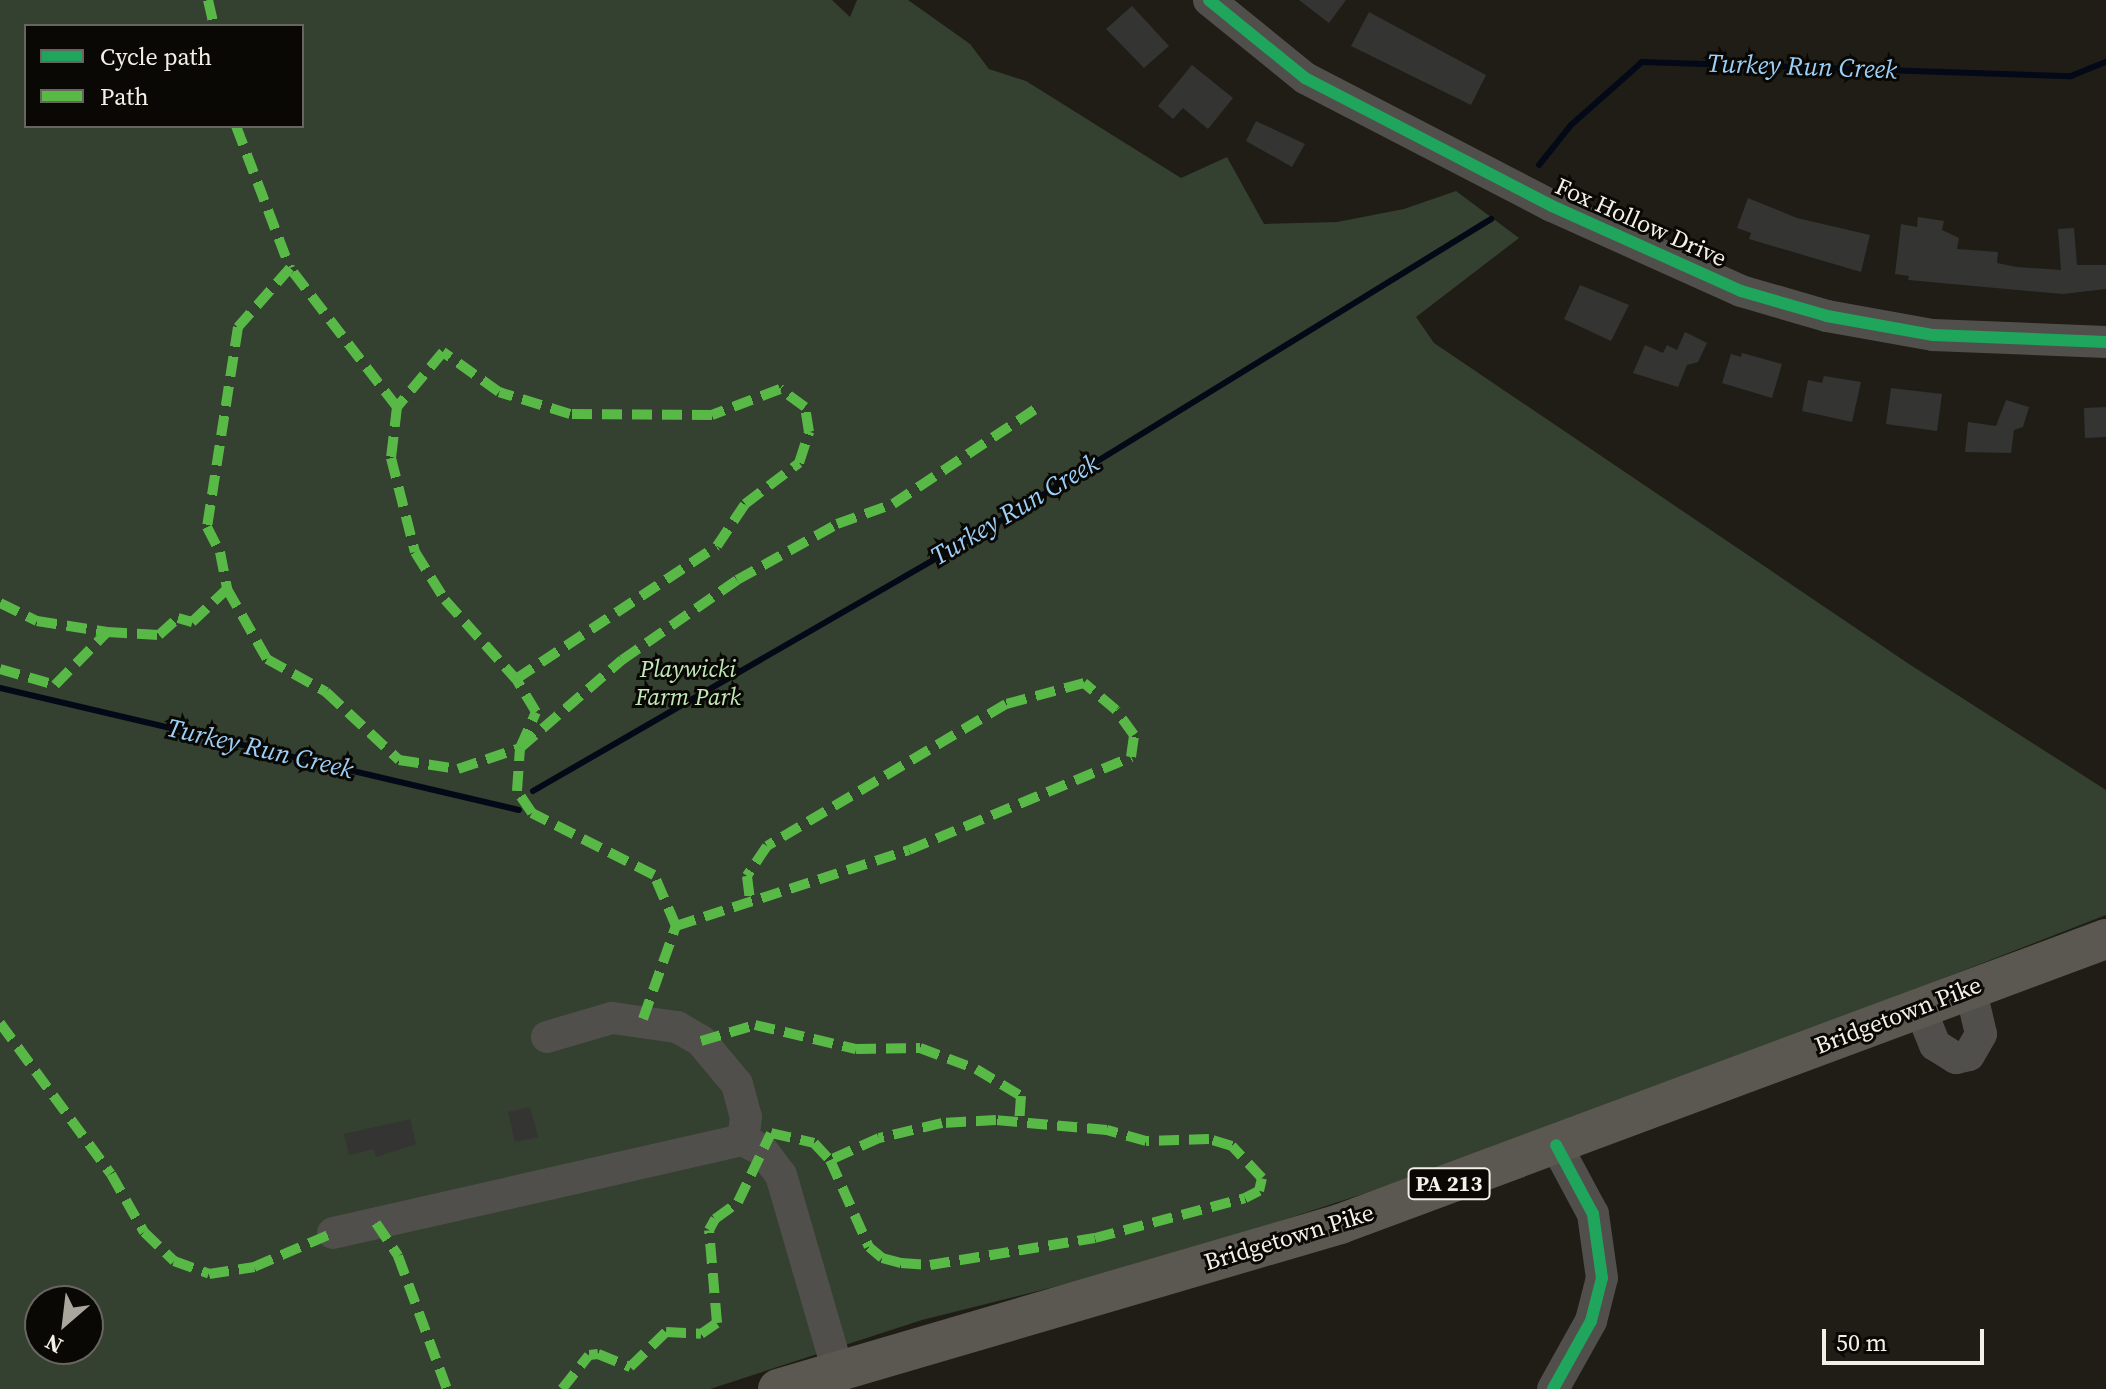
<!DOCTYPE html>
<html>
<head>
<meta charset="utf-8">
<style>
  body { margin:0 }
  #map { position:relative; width:2106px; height:1389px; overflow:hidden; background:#1f1d16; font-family:"Source Serif 4",serif }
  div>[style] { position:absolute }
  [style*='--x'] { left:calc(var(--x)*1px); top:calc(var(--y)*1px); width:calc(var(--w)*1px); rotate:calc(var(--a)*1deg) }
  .green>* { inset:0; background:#344030 }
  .stream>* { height:6px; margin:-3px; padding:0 3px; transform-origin:3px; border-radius:3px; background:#030917 }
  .building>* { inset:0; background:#343433 }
  .minor>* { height:32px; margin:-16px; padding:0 16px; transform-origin:16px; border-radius:16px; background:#514f4b }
  .major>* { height:40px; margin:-20px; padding:0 20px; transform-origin:20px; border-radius:20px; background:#5b5852 }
  .quiet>* { height:10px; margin-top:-5px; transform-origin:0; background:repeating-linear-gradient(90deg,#58b947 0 20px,transparent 0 30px) }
  .cycleway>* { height:12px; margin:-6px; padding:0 6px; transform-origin:6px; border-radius:6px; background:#20a55d }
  span { translate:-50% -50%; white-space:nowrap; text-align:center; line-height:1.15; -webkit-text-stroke:6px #0a0804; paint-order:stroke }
  .shield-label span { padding:2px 6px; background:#0a0804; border:2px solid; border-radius:6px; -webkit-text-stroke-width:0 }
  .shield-label { font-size:22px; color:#f4f0e8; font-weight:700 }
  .street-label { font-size:24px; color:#f4f0e8 }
  .park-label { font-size:24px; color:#c2eab8; font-style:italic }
  .water-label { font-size:26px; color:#9cd0f9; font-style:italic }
  .legend { position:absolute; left:24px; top:24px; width:280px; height:104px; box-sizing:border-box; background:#0a0804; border:2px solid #68655f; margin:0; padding:10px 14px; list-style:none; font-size:24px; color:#f4f0e8 }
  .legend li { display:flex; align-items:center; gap:16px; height:40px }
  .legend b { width:40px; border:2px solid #68655f }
  .north { position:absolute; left:24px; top:1285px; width:80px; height:80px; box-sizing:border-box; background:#0a0804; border:2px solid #68655f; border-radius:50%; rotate:208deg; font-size:22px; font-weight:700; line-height:32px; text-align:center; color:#f4f0e8 }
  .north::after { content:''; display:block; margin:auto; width:28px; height:36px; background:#a9a69e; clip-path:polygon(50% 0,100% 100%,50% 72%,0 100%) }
  .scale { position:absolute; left:1822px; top:1329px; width:162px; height:36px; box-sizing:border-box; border:4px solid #f4f0e8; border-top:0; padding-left:10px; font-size:24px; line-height:28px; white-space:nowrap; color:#f4f0e8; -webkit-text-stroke:6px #0a0804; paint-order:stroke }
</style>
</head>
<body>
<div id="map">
  <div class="green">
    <div style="clip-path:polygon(evenodd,0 0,832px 0,850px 17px,857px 0,908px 0,970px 44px,989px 69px,1026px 81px,1181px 178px,1227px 157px,1264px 224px,1337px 222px,1404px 209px,1456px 191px,1519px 238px,1416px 317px,1434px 343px,1909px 664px,2106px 790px,2106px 915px,1528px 1140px,1161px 1260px,922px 1320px,710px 1389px,0 1389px,0 0,26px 26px,302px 26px,302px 126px,26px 126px,26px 26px,0 0,40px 1301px,88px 1301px,88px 1349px,40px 1349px,40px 1301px)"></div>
  </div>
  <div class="stream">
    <div style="--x:1539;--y:165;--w:51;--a:-51.3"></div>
    <div style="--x:1571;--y:125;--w:95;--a:-41.6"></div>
    <div style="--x:1642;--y:62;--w:429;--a:1.9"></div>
    <div style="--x:2071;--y:76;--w:38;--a:-22"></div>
    <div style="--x:0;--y:688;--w:533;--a:13.23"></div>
    <div style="--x:533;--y:791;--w:524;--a:-29.99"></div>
    <div style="--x:987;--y:529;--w:592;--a:-31.59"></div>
  </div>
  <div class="building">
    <div style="clip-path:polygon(1299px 0,1346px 0,1329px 23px)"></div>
    <div style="clip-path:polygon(1132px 6px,1169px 46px,1144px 68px,1106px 29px)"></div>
    <div style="clip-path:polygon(1369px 12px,1486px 75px,1471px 105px,1351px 46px)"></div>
    <div style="clip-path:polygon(1192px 65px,1233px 98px,1208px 129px,1183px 108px,1173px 119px,1158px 106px)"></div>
    <div style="clip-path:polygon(1256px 121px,1305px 144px,1292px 167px,1246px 141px)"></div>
    <div style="clip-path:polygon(1748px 198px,1797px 218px,1870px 235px,1861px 272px,1749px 239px,1751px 233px,1737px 228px)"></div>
    <div style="clip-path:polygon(1918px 217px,1944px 221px,1942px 230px,1959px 238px,1957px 249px,1998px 252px,1997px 263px,2017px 267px,2061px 270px,2058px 229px,2074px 228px,2077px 265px,2106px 265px,2106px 289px,2063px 294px,1908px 280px,1909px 276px,1895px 274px,1901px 224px,1917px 227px)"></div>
    <div style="clip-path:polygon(1580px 285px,1629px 305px,1611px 341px,1564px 319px)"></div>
    <div style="clip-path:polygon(1685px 332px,1707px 343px,1698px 362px,1687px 365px,1678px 387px,1633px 373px,1645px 345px,1663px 353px,1667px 345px,1677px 350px)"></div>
    <div style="clip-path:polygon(1742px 353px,1782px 364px,1772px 398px,1722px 383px,1731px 354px,1741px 357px)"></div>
    <div style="clip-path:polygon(1824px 376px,1861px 382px,1852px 422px,1802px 411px,1808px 380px,1822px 383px)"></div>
    <div style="clip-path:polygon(1891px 388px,1942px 394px,1937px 431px,1886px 424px)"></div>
    <div style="clip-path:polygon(2006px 400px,2029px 407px,2023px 427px,2014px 430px,2011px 453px,1965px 452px,1968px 422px,1996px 426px)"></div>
    <div style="clip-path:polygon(2106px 407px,2106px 437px,2085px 438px,2084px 408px)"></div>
    <div style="clip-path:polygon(530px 1107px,538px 1137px,515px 1142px,508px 1112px)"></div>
    <div style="clip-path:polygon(410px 1119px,416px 1144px,376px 1157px,374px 1149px,349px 1155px,344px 1134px)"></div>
  </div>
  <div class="minor">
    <div style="--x:1209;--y:0;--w:124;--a:39.1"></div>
    <div style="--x:1305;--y:78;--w:278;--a:27.4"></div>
    <div style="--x:1552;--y:206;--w:207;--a:24.2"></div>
    <div style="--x:1741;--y:291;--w:90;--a:16.2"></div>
    <div style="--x:1827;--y:316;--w:108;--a:10.2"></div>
    <div style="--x:1933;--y:335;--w:173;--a:2.3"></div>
    <div style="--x:1919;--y:1006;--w:42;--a:67.7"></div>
    <div style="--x:1935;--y:1045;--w:25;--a:32"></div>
    <div style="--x:1956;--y:1058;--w:13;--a:-13"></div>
    <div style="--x:1969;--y:1055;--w:24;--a:-60"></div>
    <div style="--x:1981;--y:1034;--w:48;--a:-103.2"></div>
    <div style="--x:547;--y:1037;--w:68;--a:-16.3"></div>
    <div style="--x:612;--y:1018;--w:66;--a:7.9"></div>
    <div style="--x:677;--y:1027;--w:28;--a:30"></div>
    <div style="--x:701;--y:1041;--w:56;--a:50.1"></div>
    <div style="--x:737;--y:1084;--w:34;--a:75"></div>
    <div style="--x:746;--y:1117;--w:23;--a:97"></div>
    <div style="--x:333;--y:1233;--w:420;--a:-12.8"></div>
    <div style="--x:743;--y:1140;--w:21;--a:28"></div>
    <div style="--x:762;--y:1150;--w:31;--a:53"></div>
    <div style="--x:781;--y:1175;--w:204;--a:73.8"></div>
    <div style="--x:1553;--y:1389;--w:78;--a:-60.8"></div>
    <div style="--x:1591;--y:1321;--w:44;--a:-75.7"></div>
    <div style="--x:1602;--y:1278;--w:65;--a:-98"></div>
    <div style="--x:1593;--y:1214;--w:78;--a:-118.2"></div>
  </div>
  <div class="major">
    <div style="--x:778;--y:1389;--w:586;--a:-16.36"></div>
    <div style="--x:1340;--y:1224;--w:817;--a:-20.41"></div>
  </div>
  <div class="quiet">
    <div style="--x:208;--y:0;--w:27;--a:77"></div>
    <div style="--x:236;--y:126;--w:152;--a:69.2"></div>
    <div style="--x:397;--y:407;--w:175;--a:-127.6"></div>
    <div style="--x:290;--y:268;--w:79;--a:131.4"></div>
    <div style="--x:238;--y:327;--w:202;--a:98.8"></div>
    <div style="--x:207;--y:527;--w:28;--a:63"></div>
    <div style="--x:220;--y:552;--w:38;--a:79"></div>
    <div style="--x:227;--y:589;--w:81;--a:60.3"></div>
    <div style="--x:267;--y:659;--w:68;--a:29.2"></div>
    <div style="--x:326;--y:692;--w:100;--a:43"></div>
    <div style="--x:399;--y:760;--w:60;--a:8.7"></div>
    <div style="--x:458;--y:769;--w:65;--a:-18.7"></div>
    <div style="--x:520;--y:748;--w:39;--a:-66"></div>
    <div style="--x:536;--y:712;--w:39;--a:-121"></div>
    <div style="--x:516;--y:679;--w:241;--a:-33.5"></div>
    <div style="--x:717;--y:546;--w:50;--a:-56.3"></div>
    <div style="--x:745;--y:504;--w:68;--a:-37.2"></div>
    <div style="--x:799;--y:463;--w:33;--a:-72"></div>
    <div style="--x:809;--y:432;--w:25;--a:-99"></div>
    <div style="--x:805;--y:407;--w:31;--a:-144"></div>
    <div style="--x:780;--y:389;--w:73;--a:159.1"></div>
    <div style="--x:712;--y:415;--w:142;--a:-179.6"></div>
    <div style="--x:570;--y:414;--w:74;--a:-162.8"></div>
    <div style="--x:499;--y:392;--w:69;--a:-144.5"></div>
    <div style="--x:443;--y:352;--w:72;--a:129.9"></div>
    <div style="--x:397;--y:407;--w:51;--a:96.7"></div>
    <div style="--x:391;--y:458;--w:97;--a:75.7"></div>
    <div style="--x:415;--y:552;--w:57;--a:58"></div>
    <div style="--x:445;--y:600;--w:106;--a:48.1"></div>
    <div style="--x:0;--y:603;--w:41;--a:25.9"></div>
    <div style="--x:37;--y:621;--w:71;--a:8.9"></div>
    <div style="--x:0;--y:669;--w:57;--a:16.2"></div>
    <div style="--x:55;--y:685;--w:74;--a:-45.5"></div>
    <div style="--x:107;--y:632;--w:52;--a:3.3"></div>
    <div style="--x:159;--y:635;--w:25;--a:-42"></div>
    <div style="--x:178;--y:618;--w:15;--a:16"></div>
    <div style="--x:192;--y:622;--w:48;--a:-43.3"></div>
    <div style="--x:676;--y:926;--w:56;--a:-113.3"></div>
    <div style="--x:654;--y:875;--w:137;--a:-153.1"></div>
    <div style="--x:532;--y:813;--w:27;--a:-124"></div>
    <div style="--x:517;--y:791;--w:43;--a:-86"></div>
    <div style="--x:520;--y:748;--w:135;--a:-40.8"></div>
    <div style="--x:622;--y:660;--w:140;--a:-34.8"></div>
    <div style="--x:737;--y:580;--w:115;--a:-29.2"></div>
    <div style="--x:837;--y:524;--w:59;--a:-19.7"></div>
    <div style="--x:893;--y:504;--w:173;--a:-33.7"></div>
    <div style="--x:643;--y:1019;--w:99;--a:-70.5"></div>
    <div style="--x:676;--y:926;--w:245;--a:-18.1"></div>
    <div style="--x:909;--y:850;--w:241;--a:-22.7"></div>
    <div style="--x:1131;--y:757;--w:22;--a:-82"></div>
    <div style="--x:1134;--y:735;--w:31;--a:-126"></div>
    <div style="--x:1116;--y:710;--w:42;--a:-139.8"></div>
    <div style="--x:1084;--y:683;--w:81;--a:164.9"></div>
    <div style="--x:1006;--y:704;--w:278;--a:149.3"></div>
    <div style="--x:767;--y:846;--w:36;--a:124"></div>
    <div style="--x:747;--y:876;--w:26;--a:83"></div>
    <div style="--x:0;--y:1023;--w:187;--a:53.7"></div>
    <div style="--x:111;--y:1174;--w:67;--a:60.4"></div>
    <div style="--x:144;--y:1232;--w:42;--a:44"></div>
    <div style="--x:174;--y:1261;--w:37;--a:20"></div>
    <div style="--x:209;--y:1274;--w:46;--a:-8.8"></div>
    <div style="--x:254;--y:1267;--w:86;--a:-23.3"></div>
    <div style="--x:701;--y:1041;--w:56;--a:-16.5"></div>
    <div style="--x:755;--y:1025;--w:104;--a:13.4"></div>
    <div style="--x:856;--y:1049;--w:64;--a:-0.9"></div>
    <div style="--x:920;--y:1048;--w:60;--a:20.6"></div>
    <div style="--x:976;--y:1069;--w:52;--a:31"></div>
    <div style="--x:1021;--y:1096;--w:27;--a:94"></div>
    <div style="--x:376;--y:1223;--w:40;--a:56"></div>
    <div style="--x:398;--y:1256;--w:142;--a:69.8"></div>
    <div style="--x:562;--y:1389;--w:43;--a:-51.5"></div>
    <div style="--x:589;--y:1355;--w:9;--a:-6"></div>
    <div style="--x:598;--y:1354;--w:35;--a:22"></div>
    <div style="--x:630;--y:1367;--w:50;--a:-44.2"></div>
    <div style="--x:666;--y:1332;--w:35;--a:3"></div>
    <div style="--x:701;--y:1334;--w:19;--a:-35"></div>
    <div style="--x:717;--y:1323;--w:93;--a:-94.9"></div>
    <div style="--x:709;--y:1230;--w:13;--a:-61"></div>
    <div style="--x:715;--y:1219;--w:29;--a:-36"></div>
    <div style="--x:738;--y:1202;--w:76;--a:-64.4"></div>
    <div style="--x:771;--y:1133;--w:44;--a:13.1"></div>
    <div style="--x:814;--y:1143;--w:23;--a:47"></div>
    <div style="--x:830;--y:1160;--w:95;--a:65.9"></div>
    <div style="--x:869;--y:1247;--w:17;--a:40"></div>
    <div style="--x:882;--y:1258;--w:20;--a:15"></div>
    <div style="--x:901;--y:1263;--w:29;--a:4"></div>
    <div style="--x:930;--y:1265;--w:167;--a:-9.3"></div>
    <div style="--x:1095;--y:1238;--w:155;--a:-14.9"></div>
    <div style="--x:1245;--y:1198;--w:16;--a:-27"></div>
    <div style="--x:1259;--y:1191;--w:13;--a:-77"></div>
    <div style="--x:1262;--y:1178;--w:44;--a:-133.2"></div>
    <div style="--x:1232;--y:1146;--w:24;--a:-163"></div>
    <div style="--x:1209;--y:1139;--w:63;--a:178.2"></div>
    <div style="--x:1146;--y:1141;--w:41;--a:-164.2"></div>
    <div style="--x:1107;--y:1130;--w:111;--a:-174.9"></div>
    <div style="--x:996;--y:1120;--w:54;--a:176.8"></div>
    <div style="--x:942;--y:1123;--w:65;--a:166.6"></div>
    <div style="--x:879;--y:1138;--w:54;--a:155.8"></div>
  </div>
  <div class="cycleway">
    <div style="--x:1209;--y:0;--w:124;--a:39.1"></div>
    <div style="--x:1305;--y:78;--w:278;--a:27.4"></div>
    <div style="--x:1552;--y:206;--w:207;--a:24.2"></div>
    <div style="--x:1741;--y:291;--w:90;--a:16.2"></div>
    <div style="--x:1827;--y:316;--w:108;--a:10.2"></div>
    <div style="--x:1933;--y:335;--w:173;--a:2.3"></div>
    <div style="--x:1553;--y:1389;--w:78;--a:-60.8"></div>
    <div style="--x:1591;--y:1321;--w:44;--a:-75.7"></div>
    <div style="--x:1602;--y:1278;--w:65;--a:-98"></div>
    <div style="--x:1593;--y:1214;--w:78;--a:-118.2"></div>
  </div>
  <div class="shield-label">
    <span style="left:1449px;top:1184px">PA 213</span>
  </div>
  <div class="street-label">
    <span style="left:1641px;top:222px;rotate:24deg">Fox Hollow Drive</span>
    <span style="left:1898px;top:1015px;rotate:-21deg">Bridgetown Pike</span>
    <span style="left:1289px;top:1237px;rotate:-17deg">Bridgetown Pike</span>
  </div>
  <div class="park-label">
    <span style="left:688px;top:683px">Playwicki<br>Farm Park</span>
  </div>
  <div class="water-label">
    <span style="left:1802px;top:67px;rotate:2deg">Turkey Run Creek</span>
    <span style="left:1015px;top:510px;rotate:-31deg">Turkey Run Creek</span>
    <span style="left:260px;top:749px;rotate:13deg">Turkey Run Creek</span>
  </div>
  <ul class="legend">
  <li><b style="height:10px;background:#20a55d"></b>Cycle path</li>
  <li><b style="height:10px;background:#58b947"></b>Path</li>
  </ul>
  <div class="north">N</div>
  <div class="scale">50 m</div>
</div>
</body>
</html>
